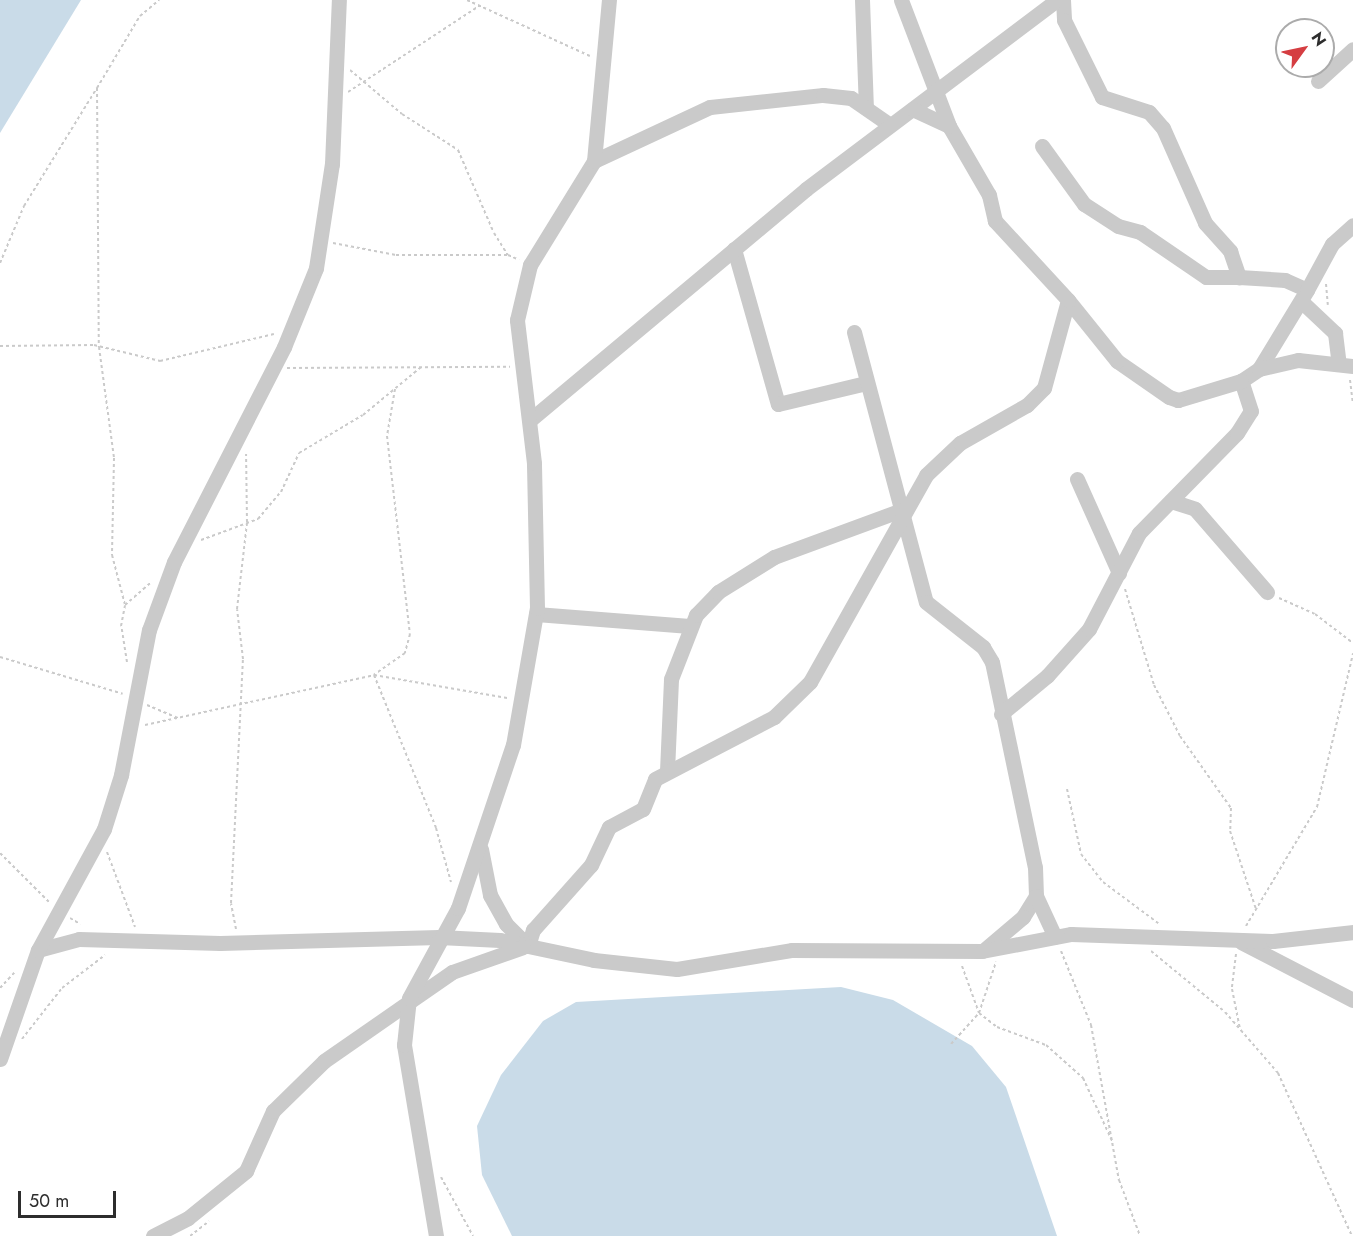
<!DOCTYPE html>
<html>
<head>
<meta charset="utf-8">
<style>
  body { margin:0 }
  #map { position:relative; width:1353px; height:1236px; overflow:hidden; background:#fff; font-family:Jost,sans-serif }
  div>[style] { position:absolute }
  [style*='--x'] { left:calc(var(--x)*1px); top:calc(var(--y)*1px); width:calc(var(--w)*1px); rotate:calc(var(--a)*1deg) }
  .water>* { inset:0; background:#c9dbe8 }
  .path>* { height:2px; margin-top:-1px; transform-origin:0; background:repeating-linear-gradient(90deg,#cacaca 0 3px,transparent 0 6px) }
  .minor>* { height:15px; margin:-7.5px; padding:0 7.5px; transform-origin:7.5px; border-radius:7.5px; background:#cacaca }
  span { translate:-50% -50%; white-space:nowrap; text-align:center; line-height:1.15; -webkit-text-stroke:6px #fff; paint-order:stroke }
  .north { position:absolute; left:1275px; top:18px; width:60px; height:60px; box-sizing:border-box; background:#fff; border:2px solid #ababab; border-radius:50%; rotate:57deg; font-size:16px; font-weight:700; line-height:24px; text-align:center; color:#2d2d2d }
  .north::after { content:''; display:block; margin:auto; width:21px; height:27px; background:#d53e42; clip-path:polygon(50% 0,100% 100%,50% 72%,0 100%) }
  .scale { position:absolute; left:18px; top:1191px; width:98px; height:27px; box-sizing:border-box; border:3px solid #2d2d2d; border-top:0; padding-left:8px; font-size:18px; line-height:21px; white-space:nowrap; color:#2d2d2d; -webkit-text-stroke:4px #fff; paint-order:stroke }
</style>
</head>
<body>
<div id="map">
  <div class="water">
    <div style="clip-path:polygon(0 0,81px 0,0 133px)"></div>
    <div style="clip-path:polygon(841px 987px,893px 1000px,972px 1046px,1006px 1087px,1057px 1236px,512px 1236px,482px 1175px,477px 1126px,501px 1075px,543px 1021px,576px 1002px)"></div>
  </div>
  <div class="path">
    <div style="--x:467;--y:0;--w:135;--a:24.5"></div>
    <div style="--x:350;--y:70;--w:68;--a:40.2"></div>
    <div style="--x:402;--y:114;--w:67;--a:32.7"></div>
    <div style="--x:458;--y:150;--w:90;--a:66.6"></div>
    <div style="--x:494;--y:233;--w:26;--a:58"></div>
    <div style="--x:508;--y:255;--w:12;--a:24"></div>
    <div style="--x:97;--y:88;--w:84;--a:-59.2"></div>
    <div style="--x:140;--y:16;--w:25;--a:-40"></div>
    <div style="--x:348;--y:92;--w:157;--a:-33.3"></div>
    <div style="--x:333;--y:243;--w:64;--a:10.8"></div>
    <div style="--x:396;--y:255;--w:112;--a:0"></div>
    <div style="--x:0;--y:263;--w:62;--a:-67.2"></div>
    <div style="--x:24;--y:206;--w:139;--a:-58.3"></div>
    <div style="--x:97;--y:88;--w:259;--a:89.6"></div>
    <div style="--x:99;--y:347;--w:112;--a:82.3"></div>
    <div style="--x:114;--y:458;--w:97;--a:91.2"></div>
    <div style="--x:112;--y:555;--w:52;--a:75.4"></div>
    <div style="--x:1326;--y:284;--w:21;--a:85"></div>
    <div style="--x:0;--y:346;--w:94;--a:-0.6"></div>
    <div style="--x:94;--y:345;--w:68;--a:13.6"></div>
    <div style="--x:160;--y:361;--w:117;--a:-13.3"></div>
    <div style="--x:287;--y:368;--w:223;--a:-0.3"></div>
    <div style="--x:1350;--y:380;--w:23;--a:83"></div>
    <div style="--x:395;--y:389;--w:48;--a:99.7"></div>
    <div style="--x:387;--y:436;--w:199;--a:83.4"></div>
    <div style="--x:410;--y:634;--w:20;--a:105"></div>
    <div style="--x:405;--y:653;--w:38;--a:145"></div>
    <div style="--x:374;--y:675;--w:165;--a:67.9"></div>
    <div style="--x:436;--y:828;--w:56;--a:74.5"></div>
    <div style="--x:201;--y:540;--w:61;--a:-20.2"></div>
    <div style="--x:258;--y:519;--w:35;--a:-50"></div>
    <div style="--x:281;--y:492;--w:43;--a:-65.2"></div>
    <div style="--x:299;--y:453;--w:74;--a:-30.7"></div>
    <div style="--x:363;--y:415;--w:75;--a:-39.6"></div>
    <div style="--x:1125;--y:589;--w:100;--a:73.2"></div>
    <div style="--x:1154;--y:685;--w:57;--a:63"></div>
    <div style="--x:1180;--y:736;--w:88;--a:54.7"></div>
    <div style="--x:1231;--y:808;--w:23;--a:92"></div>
    <div style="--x:1230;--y:831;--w:82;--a:71.6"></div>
    <div style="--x:1279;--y:598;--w:39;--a:24"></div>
    <div style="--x:1315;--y:614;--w:48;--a:37.3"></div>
    <div style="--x:0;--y:657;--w:128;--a:16.7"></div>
    <div style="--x:127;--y:662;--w:36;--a:-99"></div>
    <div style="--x:121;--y:626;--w:21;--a:-79"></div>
    <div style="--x:125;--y:605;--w:35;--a:-41"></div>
    <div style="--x:147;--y:705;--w:34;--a:23"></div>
    <div style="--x:145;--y:725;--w:234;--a:-12.3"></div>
    <div style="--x:374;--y:675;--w:135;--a:9.8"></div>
    <div style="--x:1067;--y:789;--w:66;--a:77.8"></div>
    <div style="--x:1081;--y:854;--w:36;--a:52"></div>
    <div style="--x:1103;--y:882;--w:69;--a:36.7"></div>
    <div style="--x:107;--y:852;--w:80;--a:69.5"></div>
    <div style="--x:0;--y:853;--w:69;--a:45"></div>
    <div style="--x:70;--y:918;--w:12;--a:31"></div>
    <div style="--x:1246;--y:926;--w:139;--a:-59.2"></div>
    <div style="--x:1317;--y:807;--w:158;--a:-76.8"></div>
    <div style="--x:236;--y:929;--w:26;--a:-101"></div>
    <div style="--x:231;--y:903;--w:244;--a:-87.2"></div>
    <div style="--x:243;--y:659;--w:50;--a:-96.8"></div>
    <div style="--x:237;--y:609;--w:88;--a:-83.4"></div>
    <div style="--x:247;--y:522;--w:68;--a:-90.8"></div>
    <div style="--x:1061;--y:951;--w:80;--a:67.9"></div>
    <div style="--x:1091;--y:1025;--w:158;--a:79.8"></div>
    <div style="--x:1119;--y:1180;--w:60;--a:69.4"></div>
    <div style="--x:1151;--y:951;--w:96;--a:39.5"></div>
    <div style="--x:1225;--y:1012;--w:81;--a:49"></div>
    <div style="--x:1278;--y:1073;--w:179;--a:65.6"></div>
    <div style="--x:1236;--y:954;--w:35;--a:97"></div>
    <div style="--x:1232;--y:989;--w:41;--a:78.7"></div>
    <div style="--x:962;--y:966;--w:50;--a:70.1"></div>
    <div style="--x:979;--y:1013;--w:23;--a:38"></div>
    <div style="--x:997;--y:1027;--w:52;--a:20.2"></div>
    <div style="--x:1046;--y:1045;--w:50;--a:41.7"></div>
    <div style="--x:1083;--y:1078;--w:72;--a:65.2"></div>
    <div style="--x:0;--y:988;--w:21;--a:-47"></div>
    <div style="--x:22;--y:1039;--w:65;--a:-51.9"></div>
    <div style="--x:62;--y:988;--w:54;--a:-37.5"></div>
    <div style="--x:951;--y:1044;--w:42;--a:-47.9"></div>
    <div style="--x:979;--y:1013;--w:54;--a:-71.6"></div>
    <div style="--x:441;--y:1177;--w:67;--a:61.5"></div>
    <div style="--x:190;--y:1236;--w:24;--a:-38"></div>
  </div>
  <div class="minor">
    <div style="--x:862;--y:0;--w:108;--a:87.9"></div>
    <div style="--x:901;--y:0;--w:135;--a:69.1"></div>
    <div style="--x:1063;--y:0;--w:20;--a:87"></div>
    <div style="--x:1064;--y:20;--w:86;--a:63.7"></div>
    <div style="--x:1102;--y:97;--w:49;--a:17.7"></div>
    <div style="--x:1149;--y:112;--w:21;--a:49"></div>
    <div style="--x:1163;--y:128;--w:104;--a:66.1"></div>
    <div style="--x:1205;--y:223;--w:38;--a:48"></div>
    <div style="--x:1230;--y:251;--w:28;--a:71"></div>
    <div style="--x:1239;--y:277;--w:46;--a:3.7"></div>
    <div style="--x:1285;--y:280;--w:24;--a:24"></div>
    <div style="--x:1307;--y:290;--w:92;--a:121.3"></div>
    <div style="--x:1259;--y:369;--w:22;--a:146"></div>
    <div style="--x:1318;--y:81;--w:47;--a:-42.4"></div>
    <div style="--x:1042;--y:146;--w:72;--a:54.1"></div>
    <div style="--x:1084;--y:204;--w:40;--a:32.9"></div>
    <div style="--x:1118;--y:226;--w:23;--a:15"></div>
    <div style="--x:1140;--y:232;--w:80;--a:34.3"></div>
    <div style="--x:1206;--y:277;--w:33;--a:0"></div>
    <div style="--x:594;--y:161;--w:128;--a:-25"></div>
    <div style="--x:710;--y:107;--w:114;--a:-6.1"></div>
    <div style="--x:823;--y:95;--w:28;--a:6"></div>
    <div style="--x:851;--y:98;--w:47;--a:34.7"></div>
    <div style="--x:734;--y:249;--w:161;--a:74.2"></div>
    <div style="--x:778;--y:404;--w:90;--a:-13.4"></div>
    <div style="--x:1307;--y:290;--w:52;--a:-61.5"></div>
    <div style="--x:1332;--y:244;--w:28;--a:-42"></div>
    <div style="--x:1301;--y:301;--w:47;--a:43.3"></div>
    <div style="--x:1335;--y:333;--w:31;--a:83"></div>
    <div style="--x:854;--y:332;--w:279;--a:75.1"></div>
    <div style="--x:926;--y:602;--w:73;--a:38.3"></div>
    <div style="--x:983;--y:647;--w:17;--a:59"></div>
    <div style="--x:992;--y:662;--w:209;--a:78.2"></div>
    <div style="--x:1035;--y:867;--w:29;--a:88"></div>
    <div style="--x:1036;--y:896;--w:25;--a:122"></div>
    <div style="--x:1023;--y:917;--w:51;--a:139.8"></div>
    <div style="--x:1259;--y:369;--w:40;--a:-13"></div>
    <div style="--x:1298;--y:360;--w:55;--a:6.2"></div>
    <div style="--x:530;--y:420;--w:360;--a:-39.9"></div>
    <div style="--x:806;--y:189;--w:314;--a:-37"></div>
    <div style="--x:1077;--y:479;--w:103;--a:65.9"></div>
    <div style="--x:1171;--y:501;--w:25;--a:18"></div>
    <div style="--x:1195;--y:509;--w:110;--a:49.1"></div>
    <div style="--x:536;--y:614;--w:154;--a:4.5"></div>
    <div style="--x:1001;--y:714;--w:60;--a:-39.6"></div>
    <div style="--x:1047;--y:676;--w:63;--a:-48.2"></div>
    <div style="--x:1089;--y:629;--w:108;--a:-62.5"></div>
    <div style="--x:1139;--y:533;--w:140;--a:-45.6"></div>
    <div style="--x:1237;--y:433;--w:26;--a:-58"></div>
    <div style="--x:1251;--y:411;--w:32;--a:-108"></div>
    <div style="--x:1241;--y:381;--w:66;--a:163.2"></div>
    <div style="--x:1178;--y:400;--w:9;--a:-162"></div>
    <div style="--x:1169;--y:397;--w:63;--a:-145.3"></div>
    <div style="--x:1117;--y:361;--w:78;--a:-128.8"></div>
    <div style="--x:667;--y:771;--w:92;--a:-87.5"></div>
    <div style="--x:671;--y:679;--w:69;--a:-68.7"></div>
    <div style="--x:696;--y:615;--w:32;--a:-46"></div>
    <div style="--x:718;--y:592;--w:66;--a:-32"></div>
    <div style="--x:774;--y:557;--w:136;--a:-20.2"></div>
    <div style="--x:481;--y:849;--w:47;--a:78.9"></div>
    <div style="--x:490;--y:895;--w:33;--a:61"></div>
    <div style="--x:506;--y:924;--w:31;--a:45"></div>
    <div style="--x:1036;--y:896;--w:45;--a:65.1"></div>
    <div style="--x:1241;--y:942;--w:126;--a:27.4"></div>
    <div style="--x:528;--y:946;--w:17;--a:-73"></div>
    <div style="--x:533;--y:930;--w:87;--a:-48.3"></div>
    <div style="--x:591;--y:865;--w:42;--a:-64.7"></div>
    <div style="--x:609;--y:827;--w:38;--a:-28"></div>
    <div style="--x:643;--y:809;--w:32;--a:-68"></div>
    <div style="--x:655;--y:779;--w:134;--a:-27.5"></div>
    <div style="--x:774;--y:717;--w:50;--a:-44.2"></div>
    <div style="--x:810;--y:682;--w:237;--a:-60.7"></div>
    <div style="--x:926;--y:475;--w:47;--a:-43.3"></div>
    <div style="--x:960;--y:443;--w:77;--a:-29.6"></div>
    <div style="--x:1027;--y:405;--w:24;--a:-45"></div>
    <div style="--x:1044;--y:388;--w:91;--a:-74.7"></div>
    <div style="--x:1068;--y:300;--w:108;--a:-132.7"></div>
    <div style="--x:995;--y:221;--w:27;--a:-103"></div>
    <div style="--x:989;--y:195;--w:80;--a:-120.1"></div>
    <div style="--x:949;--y:126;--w:40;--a:-155"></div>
    <div style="--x:38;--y:950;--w:42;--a:-15"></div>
    <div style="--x:79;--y:939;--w:141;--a:1.6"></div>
    <div style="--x:220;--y:943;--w:219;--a:-1.6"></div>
    <div style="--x:439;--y:937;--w:61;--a:2.8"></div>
    <div style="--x:500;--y:940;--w:96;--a:12"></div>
    <div style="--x:594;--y:960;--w:83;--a:6.2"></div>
    <div style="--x:677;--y:969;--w:117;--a:-9.4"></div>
    <div style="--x:792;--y:950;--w:190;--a:0.3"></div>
    <div style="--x:982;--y:951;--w:91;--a:-10.8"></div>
    <div style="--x:1071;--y:934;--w:202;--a:2"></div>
    <div style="--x:1273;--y:941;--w:81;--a:-6.4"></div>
    <div style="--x:0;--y:1059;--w:115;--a:-70.8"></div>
    <div style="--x:38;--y:950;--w:138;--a:-61.4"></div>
    <div style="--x:104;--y:829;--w:57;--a:-72.5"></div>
    <div style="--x:121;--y:775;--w:148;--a:-79.1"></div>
    <div style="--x:149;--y:630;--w:72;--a:-69.8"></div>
    <div style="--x:174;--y:562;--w:242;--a:-62.9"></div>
    <div style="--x:284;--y:347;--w:85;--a:-67.9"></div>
    <div style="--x:316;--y:268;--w:105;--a:-81.3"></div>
    <div style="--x:332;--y:164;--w:164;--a:-87.6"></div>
    <div style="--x:153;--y:1236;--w:39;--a:-27"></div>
    <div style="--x:188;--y:1218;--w:75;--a:-39"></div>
    <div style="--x:246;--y:1171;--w:66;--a:-65.8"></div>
    <div style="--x:273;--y:1111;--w:71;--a:-44.4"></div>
    <div style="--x:324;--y:1061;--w:156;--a:-34.8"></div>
    <div style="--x:452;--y:972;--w:75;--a:-19.4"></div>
    <div style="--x:436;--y:1236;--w:194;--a:-99.5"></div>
    <div style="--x:404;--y:1045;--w:47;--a:-83.9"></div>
    <div style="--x:409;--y:998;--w:102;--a:-61.4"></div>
    <div style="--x:458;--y:908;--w:172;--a:-71.4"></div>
    <div style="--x:513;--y:745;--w:139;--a:-80.1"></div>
    <div style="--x:537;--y:608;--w:145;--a:-91.2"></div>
    <div style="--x:534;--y:463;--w:144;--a:-96.8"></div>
    <div style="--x:517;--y:320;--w:57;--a:-76.7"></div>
    <div style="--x:530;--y:265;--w:122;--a:-58.4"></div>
    <div style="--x:594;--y:161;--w:162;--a:-84.7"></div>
  </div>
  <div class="north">N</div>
  <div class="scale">50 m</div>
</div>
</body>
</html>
